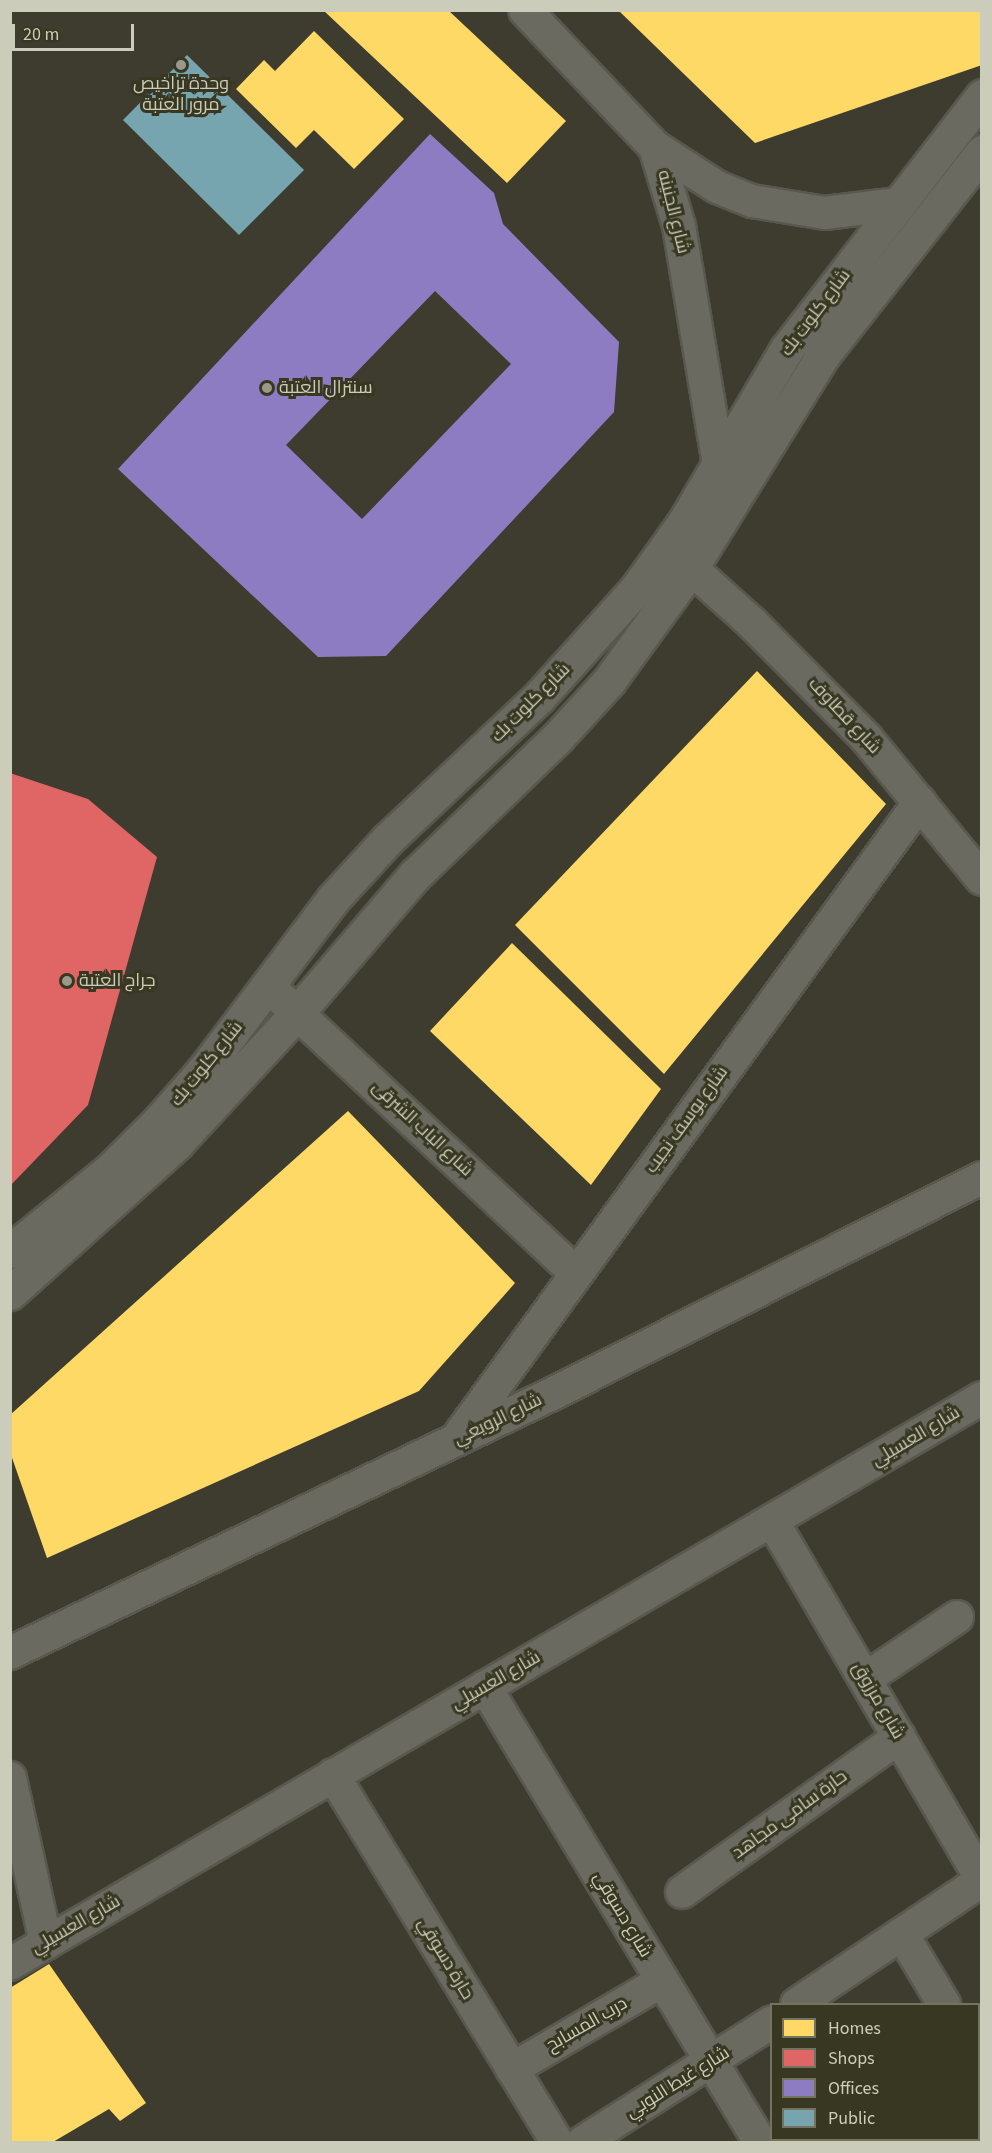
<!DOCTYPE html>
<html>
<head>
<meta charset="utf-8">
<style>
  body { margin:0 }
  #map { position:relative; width:992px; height:2153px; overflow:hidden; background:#3d3c2f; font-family:"Source Sans 3",Cairo,sans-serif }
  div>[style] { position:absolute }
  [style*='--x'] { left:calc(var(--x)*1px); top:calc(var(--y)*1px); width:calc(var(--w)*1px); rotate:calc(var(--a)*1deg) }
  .homes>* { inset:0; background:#ffd966 }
  .shops>* { inset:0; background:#e06666 }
  .offices>* { inset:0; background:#8e7cc3 }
  .public>* { inset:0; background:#76a5af }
  .roads { filter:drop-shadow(2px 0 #59584f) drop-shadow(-2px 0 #59584f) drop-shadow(0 2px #59584f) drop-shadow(0 -2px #59584f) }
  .minor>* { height:32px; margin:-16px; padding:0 16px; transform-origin:16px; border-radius:16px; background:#6a6a60 }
  .tertiary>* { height:33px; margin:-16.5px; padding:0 16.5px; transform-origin:16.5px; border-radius:16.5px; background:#6a6a60 }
  .dots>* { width:16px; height:16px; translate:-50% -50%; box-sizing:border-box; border:3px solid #383822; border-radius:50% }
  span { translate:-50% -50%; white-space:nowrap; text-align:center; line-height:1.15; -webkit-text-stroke:6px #383822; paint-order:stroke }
  .poi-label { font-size:18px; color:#ccb }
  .left { translate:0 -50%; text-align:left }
  .street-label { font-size:18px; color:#ccb }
  .frame { position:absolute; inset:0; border:12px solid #ccb; pointer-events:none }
  .legend { position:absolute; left:770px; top:2003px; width:210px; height:138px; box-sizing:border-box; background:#383822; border:2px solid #73735f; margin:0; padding:8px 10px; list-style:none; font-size:18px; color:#ccb }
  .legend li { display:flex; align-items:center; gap:12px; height:30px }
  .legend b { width:30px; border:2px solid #73735f }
  .scale { position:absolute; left:12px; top:24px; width:122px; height:27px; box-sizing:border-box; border:3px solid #ccb; border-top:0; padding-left:8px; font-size:18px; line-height:21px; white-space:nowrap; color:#ccb; -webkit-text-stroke:4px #383822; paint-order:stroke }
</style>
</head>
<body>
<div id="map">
  <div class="homes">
    <div style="clip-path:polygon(323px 10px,448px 10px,566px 121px,507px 183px)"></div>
    <div style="clip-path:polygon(618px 10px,982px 10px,982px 65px,755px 143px)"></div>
    <div style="clip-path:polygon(314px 31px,404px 119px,354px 169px,314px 130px,296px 148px,236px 89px,264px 60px,275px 71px)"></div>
    <div style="clip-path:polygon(757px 671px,886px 804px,664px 1074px,515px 925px)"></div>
    <div style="clip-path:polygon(512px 943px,661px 1089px,591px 1185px,430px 1031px)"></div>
    <div style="clip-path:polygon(348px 1111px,515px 1283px,419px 1391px,47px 1558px,10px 1452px,10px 1415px)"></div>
    <div style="clip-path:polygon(49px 1964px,146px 2103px,120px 2121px,109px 2109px,53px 2142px,10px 2142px,10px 1988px)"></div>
  </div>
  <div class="shops">
    <div style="clip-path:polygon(10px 773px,88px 799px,157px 857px,88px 1105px,10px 1186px)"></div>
  </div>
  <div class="offices">
    <div style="clip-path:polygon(evenodd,430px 134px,494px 193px,503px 224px,619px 342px,614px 412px,386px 656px,318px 657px,118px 469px,430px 134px,435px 291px,511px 364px,362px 519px,286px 445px,435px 291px)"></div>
  </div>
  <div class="public">
    <div style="clip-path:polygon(187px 55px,304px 170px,239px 235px,123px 120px)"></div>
  </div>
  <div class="roads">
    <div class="minor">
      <div style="--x:525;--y:10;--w:189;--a:46.5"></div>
      <div style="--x:655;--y:147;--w:83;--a:73.1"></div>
      <div style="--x:679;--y:226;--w:241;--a:80.5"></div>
      <div style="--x:655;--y:147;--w:74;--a:32.8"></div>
      <div style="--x:717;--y:187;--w:38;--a:22"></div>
      <div style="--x:752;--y:201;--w:74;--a:9.3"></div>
      <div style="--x:825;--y:213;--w:74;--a:-7"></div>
      <div style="--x:691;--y:568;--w:82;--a:42"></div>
      <div style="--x:752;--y:623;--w:163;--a:45.2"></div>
      <div style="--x:867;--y:739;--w:181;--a:50.6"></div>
      <div style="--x:268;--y:986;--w:421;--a:43"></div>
      <div style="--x:458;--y:1437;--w:785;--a:-53.96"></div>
      <div style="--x:773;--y:1522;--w:415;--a:59.7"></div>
      <div style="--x:10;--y:1653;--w:598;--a:-25.54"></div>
      <div style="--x:550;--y:1395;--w:483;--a:-26.7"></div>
      <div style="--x:865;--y:1679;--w:111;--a:-34"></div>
      <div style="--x:485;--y:1687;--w:532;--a:58.85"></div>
      <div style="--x:333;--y:1775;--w:430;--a:58.6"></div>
      <div style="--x:10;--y:1778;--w:169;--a:77.7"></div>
      <div style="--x:682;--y:1892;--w:267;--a:-35.5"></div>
      <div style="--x:902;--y:1934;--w:82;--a:59"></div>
      <div style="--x:10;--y:1964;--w:1125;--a:-30.21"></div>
      <div style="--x:797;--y:2004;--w:223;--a:-33.8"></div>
      <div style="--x:512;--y:2069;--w:174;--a:-30.4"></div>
      <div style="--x:583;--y:2142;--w:224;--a:-32.4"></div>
      <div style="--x:823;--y:2142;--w:4;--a:-27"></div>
    </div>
    <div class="tertiary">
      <div style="--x:10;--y:1251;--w:132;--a:-39.1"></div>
      <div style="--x:112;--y:1168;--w:66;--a:-45"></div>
      <div style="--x:159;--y:1121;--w:67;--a:-48.7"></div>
      <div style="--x:203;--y:1071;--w:216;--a:-52.9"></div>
      <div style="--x:333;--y:899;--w:81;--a:-47.5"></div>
      <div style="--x:388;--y:839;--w:207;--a:-43.2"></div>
      <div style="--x:539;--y:697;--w:147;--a:-48"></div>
      <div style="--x:637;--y:588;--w:82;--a:-54.4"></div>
      <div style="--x:685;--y:521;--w:199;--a:-59.4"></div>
      <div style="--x:786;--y:350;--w:321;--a:-52.3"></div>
      <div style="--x:10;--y:1293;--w:224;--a:-41.9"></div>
      <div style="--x:177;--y:1143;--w:177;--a:-47.3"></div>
      <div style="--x:297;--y:1013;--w:182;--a:-49.5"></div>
      <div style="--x:415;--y:875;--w:199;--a:-44"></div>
      <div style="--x:558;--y:737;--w:76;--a:-47.7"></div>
      <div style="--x:609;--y:681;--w:140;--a:-54"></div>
      <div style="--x:691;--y:568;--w:251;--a:-58.2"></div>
      <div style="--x:823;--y:355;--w:258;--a:-51.9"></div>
    </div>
  </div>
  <div class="dots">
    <div style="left:181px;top:65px;background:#9a9a8a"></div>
    <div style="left:267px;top:388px;background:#9a9a8a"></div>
    <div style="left:67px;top:981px;background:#9a9a8a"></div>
  </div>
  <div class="poi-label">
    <span style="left:181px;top:95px">وحدة تراخيص<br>مرور العتبة</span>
    <span class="left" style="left:279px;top:388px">سنترال العتبة</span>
    <span class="left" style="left:79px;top:981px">جراج العتبة</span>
  </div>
  <div class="street-label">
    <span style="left:673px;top:212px;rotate:76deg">شارع الجنينه</span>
    <span style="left:816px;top:313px;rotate:-53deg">شارع كلوت بك</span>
    <span style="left:531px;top:703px;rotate:-45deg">شارع كلوت بك</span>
    <span style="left:844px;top:716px;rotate:47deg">شارع قطاوف</span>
    <span style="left:207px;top:1064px;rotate:-51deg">شارع كلوت بك</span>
    <span style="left:687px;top:1120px;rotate:-54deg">شارع يوسف نجيب</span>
    <span style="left:422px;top:1129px;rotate:43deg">شارع الباب الشرقى</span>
    <span style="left:498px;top:1420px;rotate:-26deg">شارع الرويعي</span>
    <span style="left:916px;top:1437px;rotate:-31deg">شارع العسيلي</span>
    <span style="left:496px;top:1681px;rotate:-30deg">شارع العسيلي</span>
    <span style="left:878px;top:1701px;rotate:60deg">شارع مرزوق</span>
    <span style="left:790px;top:1815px;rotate:-36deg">حارة سامى مجاهد</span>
    <span style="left:622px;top:1915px;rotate:59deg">شارع دسوقي</span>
    <span style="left:76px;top:1925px;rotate:-30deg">شارع العسيلي</span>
    <span style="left:445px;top:1959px;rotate:59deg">حارة دسوقي</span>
    <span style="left:587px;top:2025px;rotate:-30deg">درب المسابح</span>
    <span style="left:678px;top:2083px;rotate:-32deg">شارع غيط النوبي</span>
  </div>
  <div class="frame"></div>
  <ul class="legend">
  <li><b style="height:16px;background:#ffd966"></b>Homes</li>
  <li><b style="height:16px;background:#e06666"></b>Shops</li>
  <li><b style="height:16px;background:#8e7cc3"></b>Offices</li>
  <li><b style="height:16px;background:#76a5af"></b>Public</li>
  </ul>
  <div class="scale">20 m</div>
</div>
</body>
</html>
